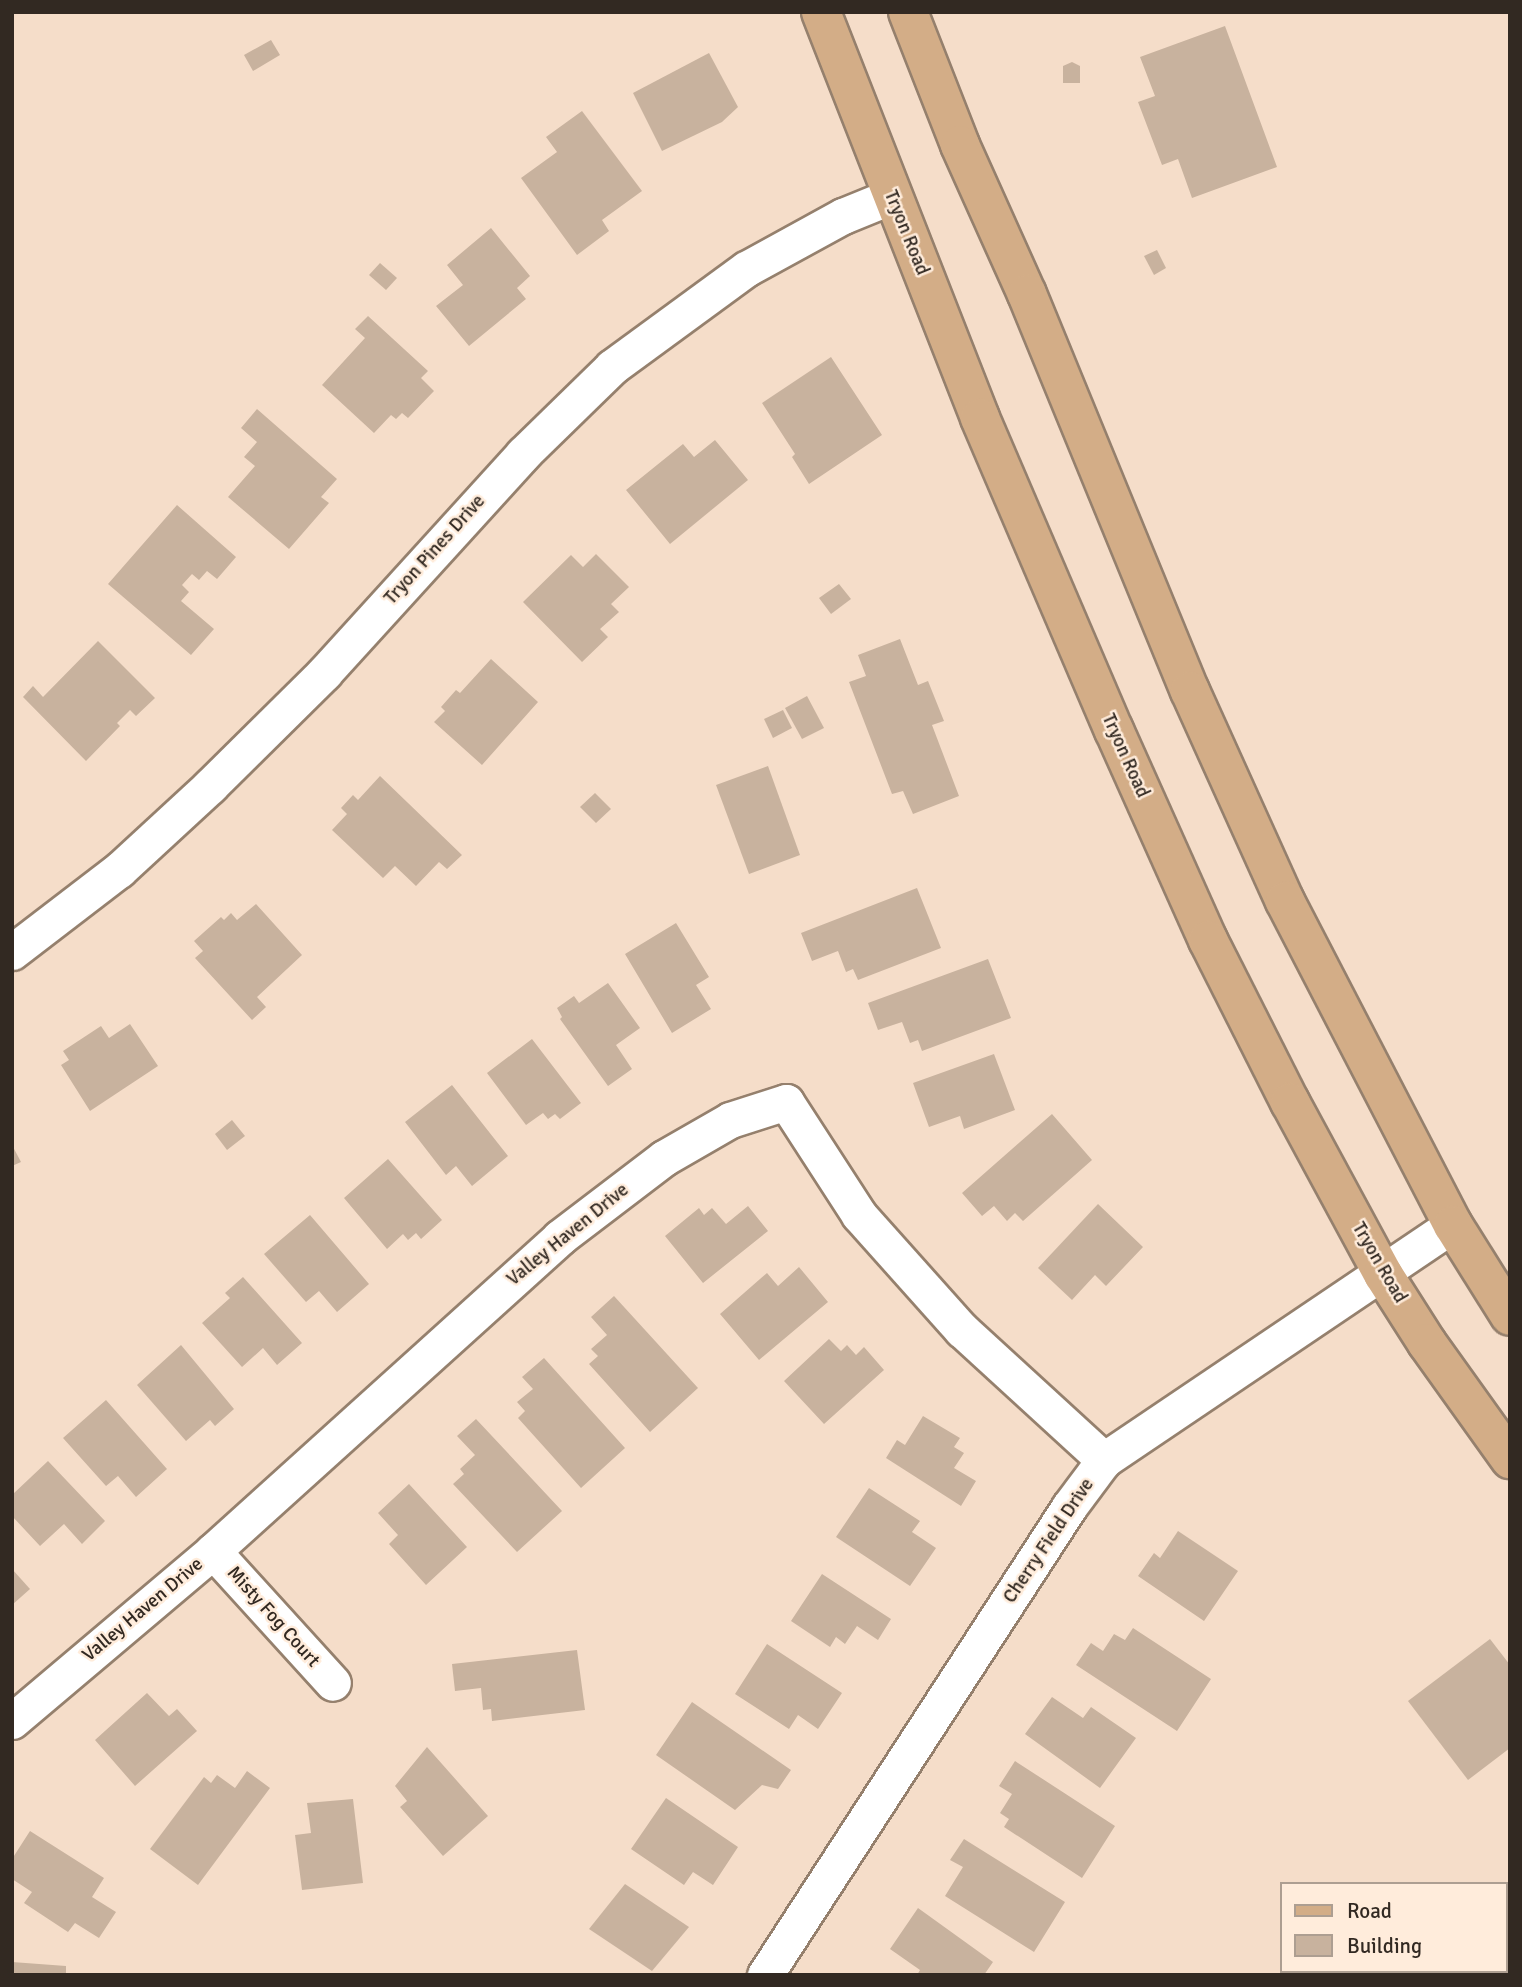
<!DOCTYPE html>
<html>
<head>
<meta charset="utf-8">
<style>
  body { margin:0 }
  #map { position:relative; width:1522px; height:1987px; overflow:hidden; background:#f5ddc9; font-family:Signika,sans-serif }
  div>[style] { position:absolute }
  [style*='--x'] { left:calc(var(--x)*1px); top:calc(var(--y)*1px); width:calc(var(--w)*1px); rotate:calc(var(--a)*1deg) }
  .building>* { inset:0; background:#c8b29e }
  .roads { filter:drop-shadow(2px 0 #95806d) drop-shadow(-2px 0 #95806d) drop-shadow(0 2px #95806d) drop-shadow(0 -2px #95806d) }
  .minor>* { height:35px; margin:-17.5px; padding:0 17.5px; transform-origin:17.5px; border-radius:17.5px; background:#fff }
  .primary>* { height:38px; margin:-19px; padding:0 19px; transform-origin:19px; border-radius:19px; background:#d3ad87 }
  span { translate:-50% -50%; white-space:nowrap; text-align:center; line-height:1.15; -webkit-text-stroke:5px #ffecdb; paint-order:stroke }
  .street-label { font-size:19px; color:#322922 }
  .frame { position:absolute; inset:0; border:14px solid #322922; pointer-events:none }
  .legend { position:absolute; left:1280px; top:1882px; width:228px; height:91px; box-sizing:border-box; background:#ffecdb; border:2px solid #ad9e91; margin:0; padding:9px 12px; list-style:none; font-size:21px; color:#322922 }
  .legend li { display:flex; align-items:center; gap:14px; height:35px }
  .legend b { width:35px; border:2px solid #ad9e91 }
</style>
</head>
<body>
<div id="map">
  <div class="building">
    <div style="clip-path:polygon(1225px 26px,1277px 167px,1192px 198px,1178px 159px,1162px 165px,1138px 102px,1155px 96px,1140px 57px)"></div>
    <div style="clip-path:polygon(271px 40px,280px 55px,253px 71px,244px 55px)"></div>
    <div style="clip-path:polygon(709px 53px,738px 107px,722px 122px,662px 151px,633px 93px)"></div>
    <div style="clip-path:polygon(1072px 62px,1080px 66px,1080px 83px,1063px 83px,1063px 66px)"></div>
    <div style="clip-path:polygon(582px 111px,642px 191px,602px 220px,609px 231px,577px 255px,521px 178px,557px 152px,546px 137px)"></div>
    <div style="clip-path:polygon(491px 228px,530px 276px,517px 288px,526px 299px,469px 346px,436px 306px,463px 285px,447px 265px)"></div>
    <div style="clip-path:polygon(1157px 250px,1166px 268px,1154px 275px,1144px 256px)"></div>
    <div style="clip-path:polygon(380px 263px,397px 278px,386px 290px,369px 275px)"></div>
    <div style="clip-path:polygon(368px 316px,428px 371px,421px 378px,434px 391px,408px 418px,402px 413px,396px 419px,391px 415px,374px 433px,322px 385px,365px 338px,355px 329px)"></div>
    <div style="clip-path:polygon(831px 357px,882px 435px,809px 484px,792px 457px,795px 454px,762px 403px)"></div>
    <div style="clip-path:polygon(257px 409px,337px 479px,321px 497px,329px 503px,289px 549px,228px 497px,255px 466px,244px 457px,257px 442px,241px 428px)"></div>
    <div style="clip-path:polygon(715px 440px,748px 480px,670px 544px,626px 490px,683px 444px,694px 457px)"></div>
    <div style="clip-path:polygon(177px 505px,236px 557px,217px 579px,207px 571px,199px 580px,192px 574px,182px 585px,189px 592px,181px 601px,214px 629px,191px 655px,108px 584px)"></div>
    <div style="clip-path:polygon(596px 554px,629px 587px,611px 604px,619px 612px,600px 629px,608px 637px,582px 662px,523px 602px,571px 555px,583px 567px)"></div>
    <div style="clip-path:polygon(839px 584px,851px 599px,831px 614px,819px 598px)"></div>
    <div style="clip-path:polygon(900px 639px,918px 685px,928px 681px,944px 721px,932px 725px,959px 796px,913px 814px,903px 791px,892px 794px,849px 682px,866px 676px,858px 655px)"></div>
    <div style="clip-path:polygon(98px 641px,155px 698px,136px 716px,130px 710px,117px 723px,120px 726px,86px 761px,23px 697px,33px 686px,43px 697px)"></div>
    <div style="clip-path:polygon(491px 659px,538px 702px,482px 765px,434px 722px,445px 711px,441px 707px,456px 690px,460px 693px)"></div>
    <div style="clip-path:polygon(807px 696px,824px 728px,802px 739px,785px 708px)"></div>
    <div style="clip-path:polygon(783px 710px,792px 728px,773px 738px,764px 719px)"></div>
    <div style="clip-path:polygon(768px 766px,800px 855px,749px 874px,716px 785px)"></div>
    <div style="clip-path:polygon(380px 776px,462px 855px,447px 869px,439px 862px,416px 886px,395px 866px,383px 878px,332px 830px,347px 814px,341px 808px,353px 795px,358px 800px)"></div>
    <div style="clip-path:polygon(595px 793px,611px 809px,596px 823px,580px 807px)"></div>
    <div style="clip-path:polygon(917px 888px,941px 948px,858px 980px,853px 969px,846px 972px,838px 951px,812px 961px,801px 933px)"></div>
    <div style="clip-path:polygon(256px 904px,302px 955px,257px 997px,266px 1007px,252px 1020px,195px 958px,203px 951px,194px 941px,221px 917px,224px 920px,231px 913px,237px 920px)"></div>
    <div style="clip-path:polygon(676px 923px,709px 977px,696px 985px,711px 1009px,672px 1033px,625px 954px)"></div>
    <div style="clip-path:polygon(988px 959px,1011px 1018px,922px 1051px,918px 1040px,910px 1043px,902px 1022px,878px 1030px,868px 1003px)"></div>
    <div style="clip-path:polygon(608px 983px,640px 1028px,616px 1045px,632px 1069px,608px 1086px,560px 1019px,562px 1017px,557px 1008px,574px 996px,579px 1003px)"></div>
    <div style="clip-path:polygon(130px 1024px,158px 1066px,90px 1111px,61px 1065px,69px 1060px,63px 1051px,101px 1026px,109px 1038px)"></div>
    <div style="clip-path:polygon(532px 1039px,581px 1103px,560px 1119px,555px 1114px,548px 1119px,543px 1113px,526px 1125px,487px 1073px)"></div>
    <div style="clip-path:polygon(994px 1054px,1015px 1110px,964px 1129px,960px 1116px,929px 1127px,913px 1083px)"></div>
    <div style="clip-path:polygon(452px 1085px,508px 1156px,472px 1186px,456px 1166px,446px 1175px,405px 1122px)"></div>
    <div style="clip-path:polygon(1052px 1114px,1092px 1160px,1023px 1221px,1015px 1213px,1007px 1221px,994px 1206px,982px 1216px,962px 1193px)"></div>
    <div style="clip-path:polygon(232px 1120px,245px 1136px,227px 1150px,215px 1134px)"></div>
    <div style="clip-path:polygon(12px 1145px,21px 1162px,12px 1166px)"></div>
    <div style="clip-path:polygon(388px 1159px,442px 1220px,421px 1239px,416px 1233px,408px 1240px,403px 1234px,387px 1249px,344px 1198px)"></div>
    <div style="clip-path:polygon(1098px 1204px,1143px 1247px,1106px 1286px,1095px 1275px,1072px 1300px,1038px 1268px)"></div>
    <div style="clip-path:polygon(748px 1206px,768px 1231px,703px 1283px,665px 1236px,699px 1208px,704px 1215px,712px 1208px,726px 1224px)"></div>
    <div style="clip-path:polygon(310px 1215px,369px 1284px,337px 1312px,319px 1291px,306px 1302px,264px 1254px)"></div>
    <div style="clip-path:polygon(799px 1267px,828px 1302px,759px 1360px,720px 1314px,767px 1273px,778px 1286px)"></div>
    <div style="clip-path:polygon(243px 1277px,302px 1343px,277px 1365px,263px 1348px,242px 1367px,202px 1323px,230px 1298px,225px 1293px)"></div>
    <div style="clip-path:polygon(614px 1296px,698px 1388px,650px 1432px,589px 1364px,598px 1356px,591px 1349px,607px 1335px,591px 1317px)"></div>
    <div style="clip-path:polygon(829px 1339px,841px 1351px,847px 1345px,856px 1355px,864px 1347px,884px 1370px,824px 1424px,784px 1381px)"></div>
    <div style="clip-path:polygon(181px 1345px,234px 1409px,215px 1426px,210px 1420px,186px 1441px,137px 1385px)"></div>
    <div style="clip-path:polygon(544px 1358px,625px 1448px,581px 1488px,518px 1418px,525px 1411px,517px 1402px,533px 1389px,522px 1377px)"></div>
    <div style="clip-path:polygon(106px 1400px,167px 1469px,136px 1497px,118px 1476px,106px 1486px,63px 1438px)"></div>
    <div style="clip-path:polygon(923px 1416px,960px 1438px,954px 1447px,964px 1453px,954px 1468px,976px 1481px,961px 1506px,886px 1458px,897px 1440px,905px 1445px)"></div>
    <div style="clip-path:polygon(476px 1419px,562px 1511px,517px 1552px,453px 1484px,464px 1474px,460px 1469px,475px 1455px,457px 1436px)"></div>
    <div style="clip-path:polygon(48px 1461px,105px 1521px,82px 1544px,64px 1524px,40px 1546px,12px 1516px,12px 1495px)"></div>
    <div style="clip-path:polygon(409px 1484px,467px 1547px,426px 1585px,389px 1544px,398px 1535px,378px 1513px)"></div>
    <div style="clip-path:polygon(869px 1488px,920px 1521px,912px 1532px,936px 1548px,910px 1586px,836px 1537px)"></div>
    <div style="clip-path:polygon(1178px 1531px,1238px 1571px,1204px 1621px,1138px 1576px,1154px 1553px,1160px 1558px)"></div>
    <div style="clip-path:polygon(12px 1569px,30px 1589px,12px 1605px)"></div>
    <div style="clip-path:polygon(822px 1574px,891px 1619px,878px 1640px,857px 1626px,845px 1644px,836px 1637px,830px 1647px,791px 1621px)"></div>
    <div style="clip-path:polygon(1133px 1628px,1211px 1679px,1177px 1731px,1076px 1665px,1091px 1643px,1103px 1651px,1114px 1634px,1125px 1640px)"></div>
    <div style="clip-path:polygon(1490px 1639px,1510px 1665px,1510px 1748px,1468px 1780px,1408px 1701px)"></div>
    <div style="clip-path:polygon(767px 1644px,842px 1693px,818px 1729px,798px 1715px,789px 1729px,735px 1694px)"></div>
    <div style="clip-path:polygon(577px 1650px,585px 1710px,492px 1721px,491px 1709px,483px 1710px,481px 1688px,455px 1691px,452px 1664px)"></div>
    <div style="clip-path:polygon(147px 1693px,169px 1716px,177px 1709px,197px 1731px,135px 1786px,95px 1740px)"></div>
    <div style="clip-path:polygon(1052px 1697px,1083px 1718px,1091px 1707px,1136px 1738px,1100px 1788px,1025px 1734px)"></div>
    <div style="clip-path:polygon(692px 1702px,791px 1770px,778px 1789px,762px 1785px,735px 1810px,656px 1755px)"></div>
    <div style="clip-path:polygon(427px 1747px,488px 1816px,443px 1856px,400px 1807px,407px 1801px,395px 1786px)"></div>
    <div style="clip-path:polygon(1015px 1761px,1115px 1826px,1082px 1878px,1004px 1827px,1009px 1819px,1000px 1813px,1012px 1794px,999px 1786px)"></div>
    <div style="clip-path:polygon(247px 1771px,270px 1788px,198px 1885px,150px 1849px,204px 1777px,211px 1783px,217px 1775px,235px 1788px)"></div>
    <div style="clip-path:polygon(666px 1798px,738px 1847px,713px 1885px,693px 1872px,684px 1885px,631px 1849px)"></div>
    <div style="clip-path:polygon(353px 1799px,363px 1883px,302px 1890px,295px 1835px,311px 1833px,307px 1803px)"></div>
    <div style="clip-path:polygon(30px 1831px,104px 1878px,92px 1897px,116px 1912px,99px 1938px,75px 1923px,68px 1932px,24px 1903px,32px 1892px,12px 1879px,12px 1859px)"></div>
    <div style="clip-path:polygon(964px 1839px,1065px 1902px,1034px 1952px,945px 1896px,963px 1867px,950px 1860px)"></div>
    <div style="clip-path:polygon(625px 1884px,689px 1927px,652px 1971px,589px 1929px)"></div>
    <div style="clip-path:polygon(918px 1908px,993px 1962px,984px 1975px,917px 1975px,920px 1970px,890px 1949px)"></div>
    <div style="clip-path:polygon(12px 1962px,66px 1966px,66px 1975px,12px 1975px)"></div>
  </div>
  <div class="roads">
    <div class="minor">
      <div style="--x:12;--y:952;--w:135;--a:-37.5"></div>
      <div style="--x:119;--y:870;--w:124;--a:-42.7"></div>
      <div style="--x:210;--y:786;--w:161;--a:-44.7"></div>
      <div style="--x:324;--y:673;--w:296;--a:-47.7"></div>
      <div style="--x:523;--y:454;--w:124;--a:-44.3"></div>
      <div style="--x:612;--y:367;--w:166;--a:-36.2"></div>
      <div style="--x:746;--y:269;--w:111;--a:-28.7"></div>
      <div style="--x:843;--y:216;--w:53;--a:-22.2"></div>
      <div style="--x:213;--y:1551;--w:178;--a:47.7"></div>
      <div style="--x:12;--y:1721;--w:263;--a:-40.2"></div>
      <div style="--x:213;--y:1551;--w:467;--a:-42.1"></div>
      <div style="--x:559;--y:1238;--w:132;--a:-37.3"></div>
      <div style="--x:664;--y:1158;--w:76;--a:-29.9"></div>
      <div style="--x:730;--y:1120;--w:59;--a:-17.8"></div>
      <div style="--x:786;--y:1102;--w:135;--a:57.1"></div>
      <div style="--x:859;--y:1215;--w:154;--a:48.2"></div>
      <div style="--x:962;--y:1330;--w:193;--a:42.5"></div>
      <div style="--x:765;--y:1975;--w:558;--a:-56.99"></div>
      <div style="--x:1069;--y:1507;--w:59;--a:-53.3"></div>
      <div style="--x:1104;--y:1460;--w:421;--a:-34"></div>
    </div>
    <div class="primary">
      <div style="--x:821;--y:12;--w:436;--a:68.6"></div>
      <div style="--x:980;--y:418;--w:340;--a:66.8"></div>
      <div style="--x:1114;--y:730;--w:230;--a:65.9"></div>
      <div style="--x:1208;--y:940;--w:182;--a:63.2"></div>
      <div style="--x:1290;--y:1102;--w:196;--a:61.6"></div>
      <div style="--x:1383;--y:1274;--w:82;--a:57.5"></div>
      <div style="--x:1427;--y:1343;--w:143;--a:54.4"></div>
      <div style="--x:908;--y:12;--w:143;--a:68.6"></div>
      <div style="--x:960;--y:145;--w:163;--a:65.8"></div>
      <div style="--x:1027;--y:294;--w:429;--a:67.7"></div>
      <div style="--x:1190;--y:691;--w:230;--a:65.7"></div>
      <div style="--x:1285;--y:901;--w:365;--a:62.6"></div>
      <div style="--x:1453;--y:1225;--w:107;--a:57.9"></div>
    </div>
  </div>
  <div class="street-label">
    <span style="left:906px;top:233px;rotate:68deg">Tryon Road</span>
    <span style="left:435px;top:550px;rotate:-48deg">Tryon Pines Drive</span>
    <span style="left:1125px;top:756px;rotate:66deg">Tryon Road</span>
    <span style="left:568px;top:1235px;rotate:-39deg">Valley Haven Drive</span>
    <span style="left:1379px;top:1263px;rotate:60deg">Tryon Road</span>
    <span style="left:1049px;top:1541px;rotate:-56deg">Cherry Field Drive</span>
    <span style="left:143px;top:1610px;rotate:-40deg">Valley Haven Drive</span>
    <span style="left:273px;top:1617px;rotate:48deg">Misty Fog Court</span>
  </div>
  <div class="frame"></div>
  <ul class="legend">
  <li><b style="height:9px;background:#d3ad87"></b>Road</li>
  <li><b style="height:19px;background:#c8b29e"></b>Building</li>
  </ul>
</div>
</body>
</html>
